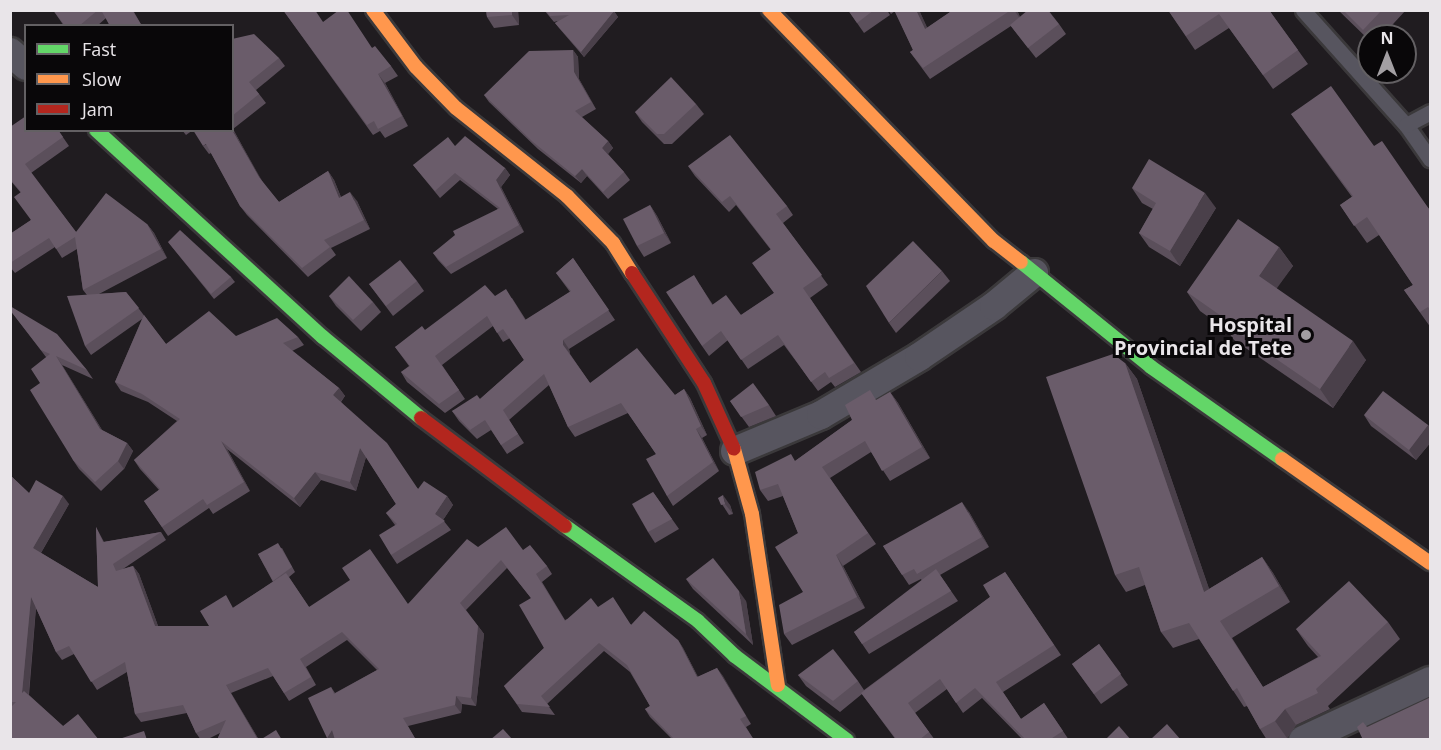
<!DOCTYPE html>
<html>
<head>
<meta charset="utf-8">
<style>
  body { margin:0 }
  #map { position:relative; width:1441px; height:750px; overflow:hidden; background:#201c20; font-family:"Open Sans",sans-serif }
  div>[style] { position:absolute }
  [style*='--x'] { left:calc(var(--x)*1px); top:calc(var(--y)*1px); width:calc(var(--w)*1px); rotate:calc(var(--a)*1deg) }
  .roads { filter:drop-shadow(2px 0 #3b393b) drop-shadow(-2px 0 #3b393b) drop-shadow(0 2px #3b393b) drop-shadow(0 -2px #3b393b) }
  .lane>* { height:15px; margin:-7.5px; padding:0 7.5px; transform-origin:7.5px; border-radius:7.5px; background:#57555f }
  .street>* { height:28px; margin:-14px; padding:0 14px; transform-origin:14px; border-radius:14px; background:#57555f }
  .fast>* { height:14px; margin:-7px; padding:0 7px; transform-origin:7px; border-radius:7px; background:#63d668 }
  .slow>* { height:14px; margin:-7px; padding:0 7px; transform-origin:7px; border-radius:7px; background:#ff974d }
  .jam>* { height:14px; margin:-7px; padding:0 7px; transform-origin:7px; border-radius:7px; background:#b3261e }
  .wall>* { inset:0; background:#5b4f5b }
  .shaded-wall>* { inset:0; background:#4a404a }
  .building>* { inset:0; background:#6a5c6a }
  .dots>* { width:16px; height:16px; translate:-50% -50%; box-sizing:border-box; border:3px solid #090709; border-radius:50% }
  span { translate:-50% -50%; white-space:nowrap; text-align:center; line-height:1.15; -webkit-text-stroke:6px #090709; paint-order:stroke }
  .poi-label { font-size:20px; color:#e9e5e9; font-weight:700 }
  .right { translate:-100% -50%; text-align:right }
  .frame { position:absolute; inset:0; border:12px solid #e9e5e9; pointer-events:none }
  .legend { position:absolute; left:24px; top:24px; width:210px; height:108px; box-sizing:border-box; background:#090709; border:2px solid #636063; margin:0; padding:8px 10px; list-style:none; font-size:18px; color:#e9e5e9 }
  .legend li { display:flex; align-items:center; gap:12px; height:30px }
  .legend b { width:30px; border:2px solid #636063 }
  .north { position:absolute; left:1357px; top:24px; width:60px; height:60px; box-sizing:border-box; background:#090709; border:2px solid #636063; border-radius:50%; rotate:0deg; font-size:16px; font-weight:700; line-height:24px; text-align:center; color:#e9e5e9 }
  .north::after { content:''; display:block; margin:auto; width:21px; height:27px; background:#a39fa3; clip-path:polygon(50% 0,100% 100%,50% 72%,0 100%) }
</style>
</head>
<body>
<div id="map">
  <div class="roads">
    <div class="lane">
      <div style="--x:1303;--y:10;--w:154;--a:48.2"></div>
      <div style="--x:1406;--y:125;--w:42;--a:54.8"></div>
      <div style="--x:1406;--y:125;--w:27;--a:-28"></div>
    </div>
    <div class="street">
      <div style="--x:10;--y:52;--w:21;--a:41"></div>
      <div style="--x:735;--y:451;--w:93;--a:-22.7"></div>
      <div style="--x:821;--y:415;--w:114;--a:-30.6"></div>
      <div style="--x:919;--y:357;--w:91;--a:-34.2"></div>
      <div style="--x:994;--y:306;--w:52;--a:-39.5"></div>
      <div style="--x:1303;--y:740;--w:140;--a:-24.9"></div>
    </div>
    <div class="fast">
      <div style="--x:96;--y:130;--w:307;--a:42.4"></div>
      <div style="--x:323;--y:337;--w:127;--a:39.6"></div>
      <div style="--x:1021;--y:262;--w:167;--a:38.9"></div>
      <div style="--x:1151;--y:367;--w:160;--a:35.1"></div>
      <div style="--x:565;--y:526;--w:163;--a:35.5"></div>
      <div style="--x:698;--y:621;--w:51;--a:43.4"></div>
      <div style="--x:735;--y:656;--w:140;--a:36.9"></div>
    </div>
    <div class="slow">
      <div style="--x:373;--y:10;--w:71;--a:53"></div>
      <div style="--x:416;--y:67;--w:57;--a:45.7"></div>
      <div style="--x:456;--y:108;--w:142;--a:38.4"></div>
      <div style="--x:567;--y:196;--w:66;--a:45.6"></div>
      <div style="--x:613;--y:243;--w:36;--a:58"></div>
      <div style="--x:769;--y:10;--w:322;--a:45.8"></div>
      <div style="--x:994;--y:241;--w:34;--a:38"></div>
      <div style="--x:734;--y:449;--w:67;--a:74.5"></div>
      <div style="--x:752;--y:514;--w:173;--a:81.4"></div>
      <div style="--x:1282;--y:459;--w:181;--a:35.1"></div>
    </div>
    <div class="jam">
      <div style="--x:632;--y:273;--w:131;--a:56.8"></div>
      <div style="--x:704;--y:383;--w:72;--a:65.6"></div>
      <div style="--x:421;--y:418;--w:180;--a:36.9"></div>
    </div>
  </div>
  <div class="wall">
    <div style="clip-path:polygon(53px 10px,137px 10px,134px 12px,142px 26px,110px 26px,106px 18px,97px 26px,64px 26px)"></div>
    <div style="clip-path:polygon(283px 10px,323px 22px,372px 48px,391px 66px,398px 76px,385px 83px,408px 126px,385px 138px,380px 131px,373px 135px)"></div>
    <div style="clip-path:polygon(486px 10px,518px 10px,519px 25px,494px 28px,487px 17px)"></div>
    <div style="clip-path:polygon(544px 10px,613px 10px,618px 17px,584px 57px,559px 28px,555px 23px,558px 21px,554px 22px)"></div>
    <div style="clip-path:polygon(848px 10px,887px 10px,890px 15px,864px 33px)"></div>
    <div style="clip-path:polygon(888px 10px,919px 10px,927px 28px,953px 10px,1017px 10px,1020px 17px,1059px 24px,1066px 34px,1036px 58px,1011px 26px,930px 79px,910px 52px,913px 50px,895px 11px,891px 14px)"></div>
    <div style="clip-path:polygon(1168px 10px,1269px 10px,1308px 64px,1273px 89px,1229px 28px,1195px 50px)"></div>
    <div style="clip-path:polygon(1338px 10px,1406px 10px,1382px 36px,1369px 36px,1369px 40px)"></div>
    <div style="clip-path:polygon(232px 39px,279px 58px,285px 66px,256px 90px,266px 103px,233px 129px,262px 182px,279px 202px,328px 171px,334px 180px,341px 197px,357px 201px,370px 229px,331px 248px,336px 255px,308px 277px,247px 215px,240px 206px,211px 153px,209px 154px,203px 146px,232px 130px)"></div>
    <div style="clip-path:polygon(573px 50px,578px 57px,579px 79px,596px 109px,582px 117px,608px 141px,613px 148px,608px 154px,624px 172px,630px 180px,608px 199px,587px 176px,581px 183px,538px 149px,489px 102px,484px 95px)"></div>
    <div style="clip-path:polygon(696px 104px,704px 114px,672px 144px,664px 144px,642px 122px,635px 112px)"></div>
    <div style="clip-path:polygon(1291px 114px,1374px 146px,1431px 211px,1431px 328px,1404px 290px,1413px 285px,1379px 235px,1367px 243px,1340px 205px,1352px 197px)"></div>
    <div style="clip-path:polygon(10px 127px,58px 130px,69px 146px,31px 173px,76px 232px,147px 224px,154px 233px,167px 258px,99px 294px,126px 292px,166px 344px,236px 336px,298px 337px,304px 345px,292px 351px,339px 388px,345px 396px,341px 402px,418px 489px,447px 496px,453px 505px,443px 520px,451px 530px,397px 564px,391px 555px,395px 525px,386px 513px,396px 504px,366px 457px,356px 491px,321px 480px,300px 507px,227px 449px,250px 491px,213px 514px,209px 508px,168px 536px,144px 501px,159px 490px,140px 469px,134px 460px,177px 421px,148px 402px,121px 391px,115px 382px,142px 319px,91px 355px,85px 346px,87px 295px,83px 290px,77px 249px,62px 258px,55px 247px,15px 273px,10px 267px,10px 234px,31px 220px,21px 193px,10px 180px)"></div>
    <div style="clip-path:polygon(182px 130px,193px 130px,186px 135px)"></div>
    <div style="clip-path:polygon(455px 146px,505px 168px,510px 175px,501px 187px,524px 232px,451px 274px,438px 260px,433px 253px,498px 209px,460px 180px,440px 198px,413px 165px)"></div>
    <div style="clip-path:polygon(688px 166px,787px 206px,793px 215px,783px 223px,828px 285px,810px 298px,861px 372px,835px 387px,831px 382px,818px 391px,784px 345px,748px 369px,728px 340px,709px 356px,702px 346px,700px 285px,713px 305px,741px 315px,774px 293px,771px 250px,736px 205px,729px 212px,695px 176px)"></div>
    <div style="clip-path:polygon(1132px 188px,1216px 208px,1180px 266px,1149px 247px,1139px 233px,1153px 209px,1142px 203px)"></div>
    <div style="clip-path:polygon(650px 205px,657px 216px,671px 243px,644px 257px,637px 246px)"></div>
    <div style="clip-path:polygon(168px 242px,231px 277px,235px 282px,214px 299px)"></div>
    <div style="clip-path:polygon(1279px 247px,1293px 266px,1276px 288px,1366px 360px,1333px 408px,1234px 340px,1227px 330px,1200px 311px,1187px 292px)"></div>
    <div style="clip-path:polygon(573px 258px,615px 320px,569px 349px,570px 354px,590px 383px,675px 395px,684px 389px,690px 398px,707px 435px,702px 438px,719px 471px,673px 506px,667px 496px,656px 454px,628px 413px,575px 437px,568px 427px,549px 385px,509px 420px,524px 443px,507px 454px,491px 430px,477px 439px,459px 421px,452px 411px,480px 399px,524px 360px,510px 338px,503px 342px,493px 326px,442px 365px,465px 399px,445px 413px,407px 382px,401px 372px,409px 366px,395px 347px,425px 330px,495px 296px,512px 298px,526px 320px,570px 292px,556px 273px)"></div>
    <div style="clip-path:polygon(942px 271px,950px 281px,896px 333px,889px 323px)"></div>
    <div style="clip-path:polygon(417px 281px,424px 291px,393px 316px,369px 284px)"></div>
    <div style="clip-path:polygon(329px 296px,373px 302px,381px 312px,361px 331px,336px 306px)"></div>
    <div style="clip-path:polygon(10px 310px,87px 370px,93px 379px,62px 365px,102px 430px,127px 443px,133px 451px,124px 469px,101px 491px,79px 469px,73px 460px,46px 357px)"></div>
    <div style="clip-path:polygon(1125px 363px,1137px 379px,1209px 589px,1262px 557px,1273px 573px,1290px 602px,1232px 638px,1263px 687px,1318px 657px,1308px 646px,1296px 629px,1388px 622px,1400px 639px,1328px 706px,1330px 709px,1296px 725px,1287px 738px,1284px 740px,1267px 740px,1260px 729px,1247px 706px,1244px 707px,1199px 639px,1173px 648px,1161px 632px,1145px 585px,1126px 592px,1115px 575px)"></div>
    <div style="clip-path:polygon(890px 392px,898px 403px,930px 458px,890px 481px,871px 452px,830px 478px,876px 544px,843px 566px,865px 608px,792px 645px,784px 634px,803px 592px,798px 533px,783px 496px,768px 501px,760px 490px,795px 461px,852px 420px,877px 400px)"></div>
    <div style="clip-path:polygon(730px 401px,769px 405px,776px 416px,749px 427px)"></div>
    <div style="clip-path:polygon(1364px 415px,1428px 425px,1431px 429px,1431px 442px,1416px 460px,1371px 426px)"></div>
    <div style="clip-path:polygon(10px 475px,29px 493px,69px 504px,41px 553px,98px 587px,96px 527px,104px 542px,161px 532px,166px 540px,123px 569px,133px 566px,139px 574px,158px 626px,209px 626px,234px 607px,273px 582px,258px 554px,282px 548px,295px 572px,289px 577px,309px 607px,408px 604px,478px 547px,523px 550px,547px 566px,552px 574px,542px 582px,565px 620px,598px 607px,632px 625px,678px 640px,683px 648px,698px 677px,717px 668px,751px 724px,746px 727px,754px 740px,673px 740px,650px 717px,645px 709px,650px 706px,630px 672px,604px 651px,547px 704px,555px 715px,522px 712px,504px 686px,544px 648px,531px 598px,507px 568px,466px 610px,484px 634px,476px 706px,462px 704px,461px 713px,408px 726px,416px 740px,328px 740px,327px 738px,331px 687px,335px 693px,377px 670px,347px 640px,306px 667px,316px 685px,289px 701px,273px 676px,231px 693px,259px 740px,217px 740px,220px 733px,206px 740px,201px 740px,196px 733px,187px 713px,141px 722px,135px 714px,127px 672px,97px 690px,74px 654px,62px 660px,56px 652px,36px 608px,29px 695px,63px 726px,10px 740px)"></div>
    <div style="clip-path:polygon(653px 492px,679px 529px,655px 543px,648px 532px)"></div>
    <div style="clip-path:polygon(718px 498px,730px 505px,733px 514px,729px 515px)"></div>
    <div style="clip-path:polygon(969px 512px,989px 547px,940px 575px,958px 601px,869px 654px,854px 632px,922px 581px,921px 579px,909px 585px,883px 546px)"></div>
    <div style="clip-path:polygon(1005px 572px,1061px 655px,1003px 692px,1021px 719px,1044px 703px,1069px 740px,1023px 740px,982px 698px,963px 713px,947px 689px,915px 713px,935px 740px,896px 740px,862px 694px,840px 712px,806px 686px,798px 675px,858px 681px,864px 690px,990px 597px)"></div>
    <div style="clip-path:polygon(686px 579px,746px 601px,753px 645px,693px 589px)"></div>
    <div style="clip-path:polygon(1099px 644px,1128px 685px,1101px 704px,1072px 664px)"></div>
  </div>
  <div class="shaded-wall">
    <div style="clip-path:polygon(512px 10px,518px 10px,519px 25px,512px 15px)"></div>
    <div style="clip-path:polygon(916px 10px,919px 10px,933px 40px,925px 29px)"></div>
    <div style="clip-path:polygon(1014px 10px,1017px 10px,1021px 20px)"></div>
    <div style="clip-path:polygon(614px 11px,618px 17px,584px 57px,581px 52px)"></div>
    <div style="clip-path:polygon(573px 50px,578px 57px,579px 79px,596px 109px,574px 72px)"></div>
    <div style="clip-path:polygon(378px 74px,385px 83px,408px 126px,402px 116px)"></div>
    <div style="clip-path:polygon(232px 128px,265px 186px,259px 177px,232px 130px)"></div>
    <div style="clip-path:polygon(608px 141px,613px 148px,607px 155px,602px 148px)"></div>
    <div style="clip-path:polygon(505px 168px,510px 175px,501px 187px,524px 232px,519px 225px,496px 180px)"></div>
    <div style="clip-path:polygon(582px 169px,587px 176px,581px 183px,575px 176px)"></div>
    <div style="clip-path:polygon(328px 171px,334px 180px,345px 207px,339px 198px)"></div>
    <div style="clip-path:polygon(350px 192px,357px 201px,370px 229px,364px 220px)"></div>
    <div style="clip-path:polygon(1205px 193px,1216px 208px,1180px 266px,1170px 251px)"></div>
    <div style="clip-path:polygon(650px 205px,657px 216px,671px 243px,664px 233px)"></div>
    <div style="clip-path:polygon(147px 224px,154px 233px,167px 258px,161px 249px)"></div>
    <div style="clip-path:polygon(1279px 247px,1293px 266px,1272px 295px,1259px 276px)"></div>
    <div style="clip-path:polygon(563px 340px,569px 349px,570px 354px,563px 345px)"></div>
    <div style="clip-path:polygon(1353px 341px,1366px 360px,1333px 408px,1320px 389px)"></div>
    <div style="clip-path:polygon(56px 356px,62px 365px,107px 438px,100px 429px)"></div>
    <div style="clip-path:polygon(1125px 363px,1137px 379px,1216px 609px,1204px 592px)"></div>
    <div style="clip-path:polygon(339px 388px,345px 396px,339px 403px,333px 395px)"></div>
    <div style="clip-path:polygon(684px 389px,690px 398px,707px 435px,701px 426px)"></div>
    <div style="clip-path:polygon(890px 392px,898px 403px,930px 458px,922px 447px)"></div>
    <div style="clip-path:polygon(1428px 425px,1431px 429px,1431px 442px,1416px 460px,1409px 450px)"></div>
    <div style="clip-path:polygon(696px 429px,702px 438px,719px 471px,713px 462px)"></div>
    <div style="clip-path:polygon(221px 441px,227px 449px,250px 491px,244px 482px)"></div>
    <div style="clip-path:polygon(127px 443px,133px 451px,124px 469px,118px 461px)"></div>
    <div style="clip-path:polygon(360px 448px,366px 457px,356px 491px,350px 482px)"></div>
    <div style="clip-path:polygon(315px 472px,321px 480px,300px 507px,294px 498px)"></div>
    <div style="clip-path:polygon(723px 495px,730px 505px,733px 514px,725px 504px)"></div>
    <div style="clip-path:polygon(63px 496px,69px 504px,39px 556px,33px 548px)"></div>
    <div style="clip-path:polygon(447px 496px,453px 505px,441px 523px,435px 514px)"></div>
    <div style="clip-path:polygon(962px 502px,969px 512px,989px 547px,982px 537px)"></div>
    <div style="clip-path:polygon(836px 555px,843px 566px,865px 608px,857px 597px)"></div>
    <div style="clip-path:polygon(1262px 557px,1273px 573px,1290px 602px,1279px 586px)"></div>
    <div style="clip-path:polygon(133px 566px,139px 574px,161px 634px,155px 626px)"></div>
    <div style="clip-path:polygon(739px 591px,746px 601px,753px 645px,746px 634px)"></div>
    <div style="clip-path:polygon(31px 597px,36px 605px,28px 701px,22px 693px)"></div>
    <div style="clip-path:polygon(478px 626px,484px 634px,476px 706px,471px 698px)"></div>
    <div style="clip-path:polygon(678px 640px,683px 648px,702px 685px,697px 677px)"></div>
    <div style="clip-path:polygon(717px 668px,723px 676px,751px 724px,746px 716px)"></div>
    <div style="clip-path:polygon(226px 685px,231px 693px,259px 740px,258px 740px)"></div>
    <div style="clip-path:polygon(456px 696px,462px 704px,461px 713px,455px 705px)"></div>
    <div style="clip-path:polygon(1285px 709px,1296px 725px,1287px 738px,1275px 721px)"></div>
    <div style="clip-path:polygon(332px 730px,337px 740px,328px 740px,327px 738px)"></div>
  </div>
  <div class="building">
    <div style="clip-path:polygon(53px 10px,98px 10px,79px 26px,65px 26px)"></div>
    <div style="clip-path:polygon(101px 10px,132px 10px,142px 26px,110px 26px)"></div>
    <div style="clip-path:polygon(283px 10px,315px 10px,323px 22px,339px 10px,347px 10px,372px 48px,375px 46px,391px 66px,378px 74px,402px 116px,378px 129px,374px 121px,367px 125px)"></div>
    <div style="clip-path:polygon(486px 10px,512px 10px,512px 15px,487px 17px)"></div>
    <div style="clip-path:polygon(545px 10px,613px 10px,614px 11px,581px 52px,555px 23px,569px 15px,550px 16px)"></div>
    <div style="clip-path:polygon(848px 10px,874px 10px,857px 23px)"></div>
    <div style="clip-path:polygon(894px 10px,916px 10px,925px 29px,953px 10px,1011px 10px,923px 68px,910px 52px,913px 50px)"></div>
    <div style="clip-path:polygon(1028px 10px,1048px 10px,1059px 24px,1028px 48px,1010px 25px)"></div>
    <div style="clip-path:polygon(1168px 10px,1269px 10px,1298px 50px,1263px 75px,1219px 14px,1186px 36px)"></div>
    <div style="clip-path:polygon(1343px 10px,1382px 10px,1363px 30px)"></div>
    <div style="clip-path:polygon(254px 34px,279px 58px,249px 82px,259px 94px,232px 116px,232px 39px)"></div>
    <div style="clip-path:polygon(573px 50px,574px 72px,591px 102px,575px 111px,608px 141px,602px 148px,624px 172px,603px 192px,582px 169px,575px 176px,533px 142px,484px 95px,529px 51px)"></div>
    <div style="clip-path:polygon(671px 77px,696px 104px,664px 134px,657px 134px,635px 112px)"></div>
    <div style="clip-path:polygon(1331px 86px,1374px 146px,1382px 141px,1431px 212px,1431px 311px,1428px 307px,1420px 312px,1404px 290px,1413px 285px,1367px 217px,1354px 226px,1340px 205px,1353px 196px,1291px 114px)"></div>
    <div style="clip-path:polygon(26px 116px,26px 130px,58px 130px,63px 137px,25px 164px,76px 232px,106px 193px,147px 224px,161px 249px,83px 290px,75px 237px,56px 249px,49px 238px,10px 263px,10px 234px,31px 220px,14px 197px,21px 192px,10px 179px,10px 127px)"></div>
    <div style="clip-path:polygon(193px 130px,232px 130px,259px 177px,279px 202px,328px 171px,339px 198px,350px 192px,364px 220px,324px 240px,330px 247px,302px 268px,240px 206px,206px 144px,203px 146px)"></div>
    <div style="clip-path:polygon(730px 135px,787px 206px,776px 214px,822px 275px,803px 288px,854px 363px,829px 378px,825px 372px,811px 382px,778px 335px,741px 360px,721px 331px,702px 346px,666px 292px,694px 275px,712px 305px,726px 295px,741px 315px,774px 293px,752px 263px,771px 249px,730px 196px,722px 202px,688px 166px)"></div>
    <div style="clip-path:polygon(465px 136px,505px 168px,496px 180px,519px 225px,446px 267px,433px 253px,455px 235px,453px 231px,500px 208px,455px 173px,435px 191px,413px 165px,448px 137px,455px 146px)"></div>
    <div style="clip-path:polygon(1149px 159px,1205px 193px,1170px 251px,1139px 233px,1156px 203px,1132px 188px)"></div>
    <div style="clip-path:polygon(650px 205px,664px 233px,637px 246px,623px 219px)"></div>
    <div style="clip-path:polygon(1238px 219px,1279px 247px,1259px 276px,1353px 341px,1320px 389px,1221px 321px,1224px 318px,1187px 292px)"></div>
    <div style="clip-path:polygon(180px 230px,231px 277px,211px 294px,168px 242px)"></div>
    <div style="clip-path:polygon(913px 241px,942px 271px,889px 323px,866px 286px)"></div>
    <div style="clip-path:polygon(573px 258px,609px 310px,563px 340px,563px 345px,590px 383px,637px 348px,675px 395px,684px 389px,701px 426px,696px 429px,713px 462px,667px 496px,646px 459px,656px 454px,621px 403px,568px 427px,544px 374px,503px 410px,518px 434px,501px 445px,485px 420px,470px 430px,452px 411px,477px 395px,480px 399px,524px 360px,503px 329px,497px 333px,487px 316px,435px 356px,459px 390px,439px 404px,401px 372px,410px 366px,395px 347px,422px 326px,425px 330px,485px 285px,495px 296px,506px 289px,525px 320px,571px 291px,556px 273px)"></div>
    <div style="clip-path:polygon(400px 260px,417px 281px,386px 306px,369px 284px)"></div>
    <div style="clip-path:polygon(349px 276px,373px 302px,353px 320px,329px 296px)"></div>
    <div style="clip-path:polygon(126px 292px,139px 308px,85px 346px,67px 296px)"></div>
    <div style="clip-path:polygon(10px 306px,57px 334px,87px 370px,56px 356px,100px 429px,127px 443px,118px 461px,95px 482px,73px 460px,30px 390px,40px 383px,31px 369px,50px 354px,41px 350px,10px 310px)"></div>
    <div style="clip-path:polygon(209px 311px,236px 336px,277px 318px,298px 337px,283px 343px,339px 388px,333px 395px,387px 443px,418px 489px,424px 481px,447px 496px,435px 514px,445px 521px,391px 555px,379px 535px,397px 524px,386px 513px,396px 504px,360px 448px,350px 482px,315px 472px,294px 498px,221px 441px,244px 482px,207px 505px,203px 499px,162px 527px,144px 501px,160px 489px,134px 460px,180px 419px,142px 394px,115px 382px,144px 315px,166px 344px)"></div>
    <div style="clip-path:polygon(1113px 354px,1125px 363px,1204px 592px,1262px 557px,1279px 586px,1220px 621px,1263px 687px,1321px 656px,1296px 629px,1349px 581px,1388px 622px,1316px 689px,1318px 693px,1285px 709px,1275px 721px,1260px 729px,1237px 688px,1233px 691px,1189px 623px,1161px 632px,1139px 567px,1115px 575px,1046px 377px)"></div>
    <div style="clip-path:polygon(753px 383px,769px 405px,741px 417px,730px 401px)"></div>
    <div style="clip-path:polygon(870px 390px,876px 400px,890px 392px,922px 447px,882px 471px,865px 441px,822px 467px,868px 533px,836px 555px,857px 597px,784px 634px,779px 605px,803px 592px,775px 547px,798px 533px,778px 484px,760px 490px,755px 472px,791px 454px,795px 461px,852px 420px,845px 405px)"></div>
    <div style="clip-path:polygon(1383px 391px,1428px 425px,1409px 450px,1364px 415px)"></div>
    <div style="clip-path:polygon(10px 475px,29px 493px,36px 480px,63px 496px,33px 548px,98px 587px,96px 527px,103px 542px,161px 532px,113px 564px,116px 571px,133px 566px,155px 626px,209px 626px,200px 611px,226px 595px,233px 608px,286px 573px,309px 607px,350px 580px,342px 568px,370px 549px,408px 604px,467px 539px,478px 547px,506px 527px,523px 550px,530px 545px,547px 566px,536px 574px,565px 621px,591px 598px,598px 607px,613px 597px,631px 625px,644px 611px,678px 640px,697px 677px,717px 668px,746px 716px,740px 719px,754px 740px,675px 740px,645px 709px,650px 706px,627px 665px,599px 643px,541px 696px,550px 707px,517px 704px,504px 686px,544px 648px,519px 605px,531px 598px,501px 560px,460px 603px,478px 626px,471px 698px,456px 696px,455px 705px,403px 718px,416px 740px,335px 740px,332px 730px,327px 738px,308px 698px,331px 687px,334px 694px,379px 669px,342px 632px,300px 659px,311px 677px,284px 693px,268px 668px,226px 685px,258px 740px,217px 740px,226px 720px,196px 733px,183px 705px,135px 714px,125px 662px,91px 682px,69px 646px,56px 652px,31px 597px,22px 693px,24px 691px,63px 726px,78px 714px,99px 740px,10px 740px,10px 708px,16px 702px,10px 702px)"></div>
    <div style="clip-path:polygon(653px 492px,672px 519px,648px 532px,632px 504px)"></div>
    <div style="clip-path:polygon(723px 495px,725px 504px,721px 505px,718px 498px)"></div>
    <div style="clip-path:polygon(962px 502px,982px 537px,917px 574px,914px 569px,902px 575px,883px 546px)"></div>
    <div style="clip-path:polygon(278px 543px,292px 567px,273px 581px,258px 554px)"></div>
    <div style="clip-path:polygon(713px 558px,739px 591px,746px 634px,686px 579px)"></div>
    <div style="clip-path:polygon(936px 569px,951px 591px,862px 644px,854px 632px)"></div>
    <div style="clip-path:polygon(1005px 572px,1054px 645px,996px 682px,1021px 719px,1044px 703px,1063px 731px,1049px 740px,1026px 740px,975px 688px,956px 703px,940px 679px,908px 703px,929px 732px,919px 740px,897px 740px,861px 693px,990px 597px,983px 585px)"></div>
    <div style="clip-path:polygon(1099px 644px,1121px 674px,1094px 694px,1072px 664px)"></div>
    <div style="clip-path:polygon(833px 649px,858px 681px,833px 701px,798px 675px)"></div>
    <div style="clip-path:polygon(1431px 697px,1431px 740px,1363px 740px,1357px 727px,1363px 722px,1367px 727px)"></div>
    <div style="clip-path:polygon(1167px 724px,1181px 740px,1150px 740px)"></div>
    <div style="clip-path:polygon(1119px 726px,1131px 740px,1105px 740px)"></div>
    <div style="clip-path:polygon(503px 729px,513px 740px,490px 740px)"></div>
    <div style="clip-path:polygon(276px 730px,282px 740px,260px 740px)"></div>
    <div style="clip-path:polygon(144px 731px,147px 740px,116px 740px)"></div>
  </div>
  <div class="dots">
    <div style="left:1306px;top:335px;background:#a39fa3"></div>
  </div>
  <div class="poi-label">
    <span class="right" style="left:1292px;top:336px">Hospital<br>Provincial de Tete</span>
  </div>
  <div class="frame"></div>
  <ul class="legend">
  <li><b style="height:8px;background:#63d668"></b>Fast</li>
  <li><b style="height:8px;background:#ff974d"></b>Slow</li>
  <li><b style="height:8px;background:#b3261e"></b>Jam</li>
  </ul>
  <div class="north">N</div>
</div>
</body>
</html>
